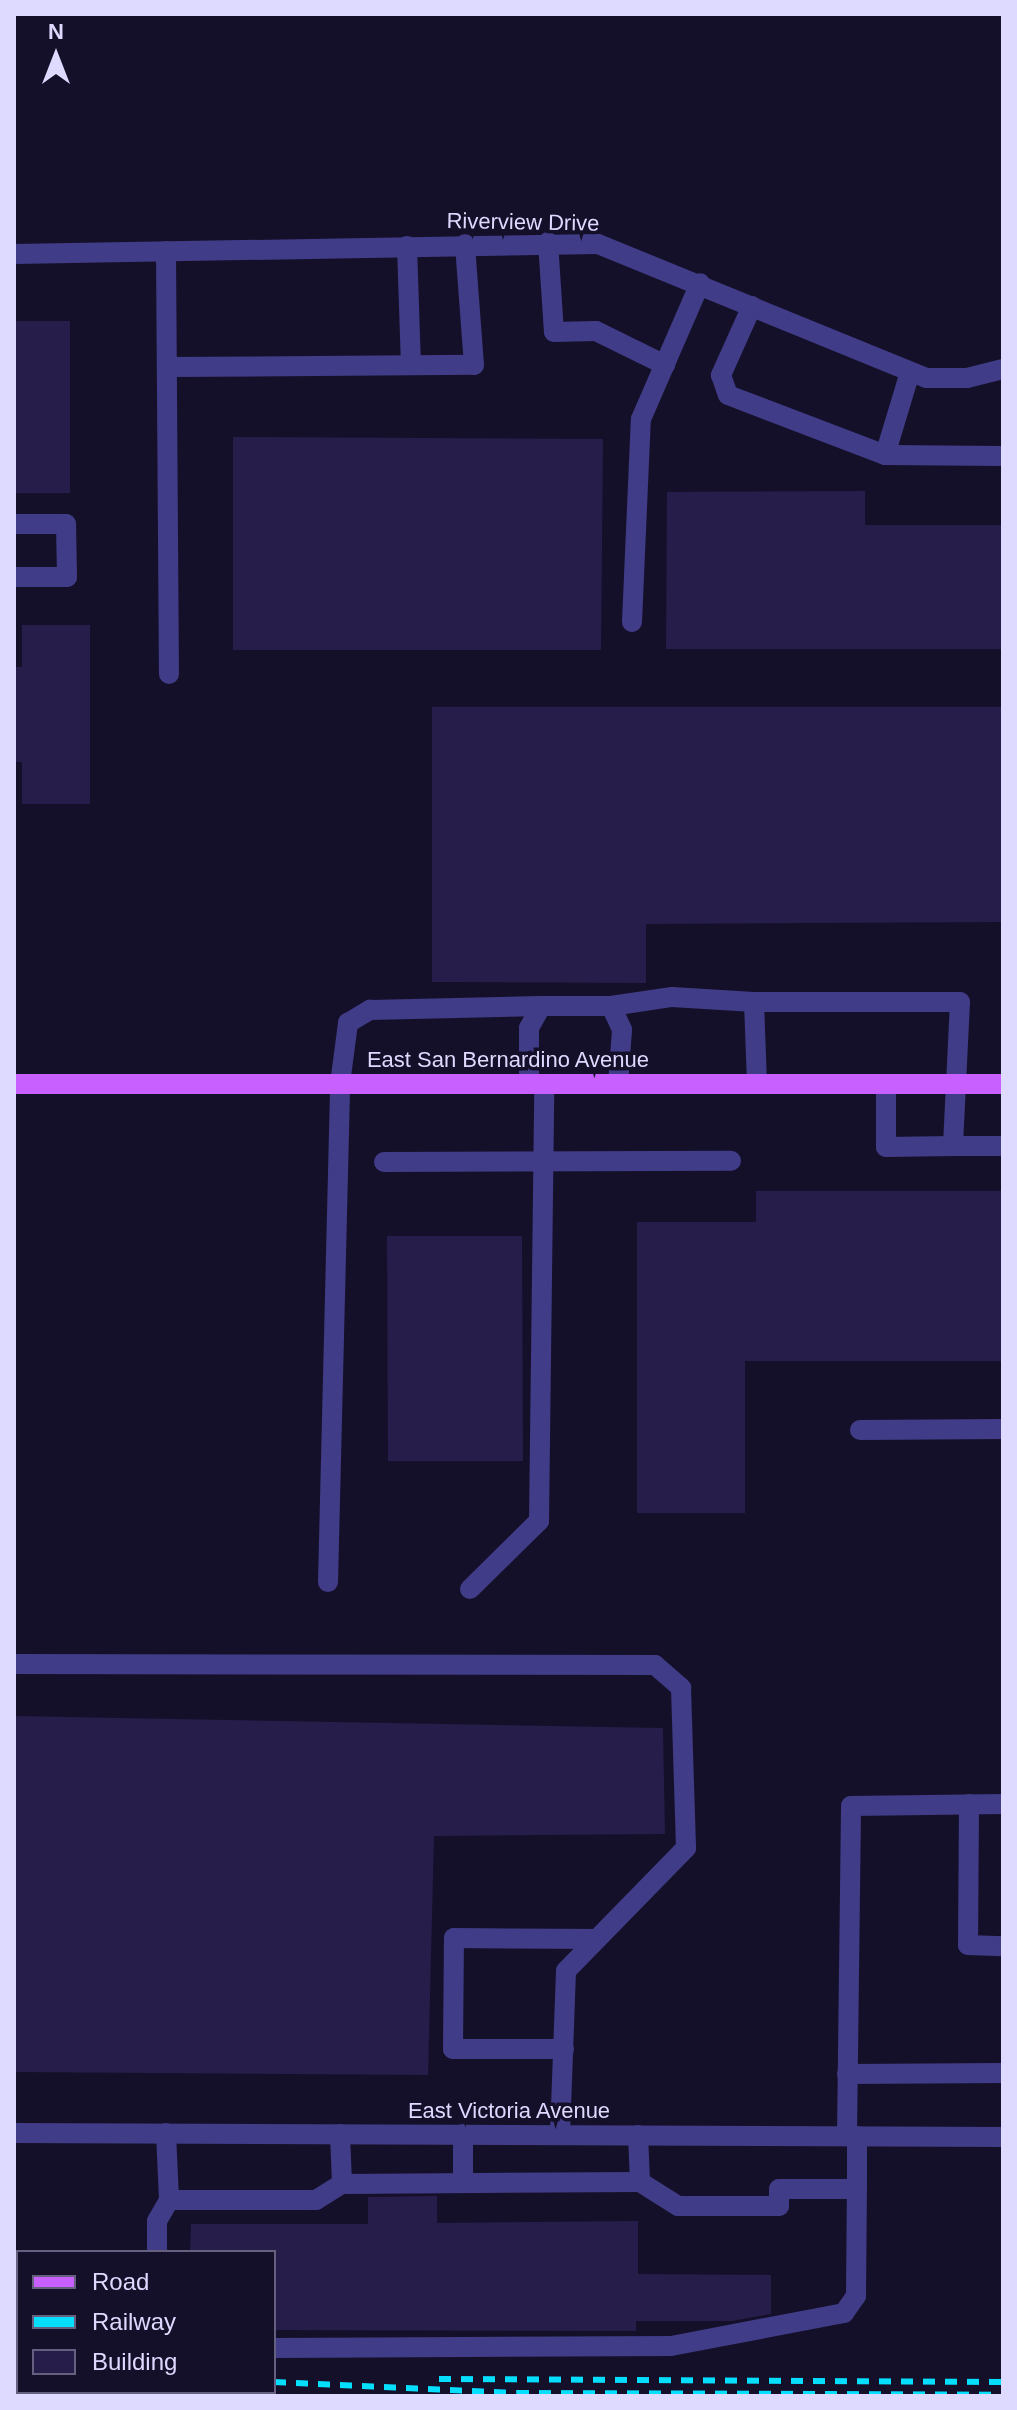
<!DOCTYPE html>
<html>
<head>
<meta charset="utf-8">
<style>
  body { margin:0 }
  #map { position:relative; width:1017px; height:2410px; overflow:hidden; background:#151029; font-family:Helvetica,sans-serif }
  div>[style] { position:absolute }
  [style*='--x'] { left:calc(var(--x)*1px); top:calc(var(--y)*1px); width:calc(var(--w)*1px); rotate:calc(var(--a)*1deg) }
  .building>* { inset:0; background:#271d4a }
  .minor>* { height:20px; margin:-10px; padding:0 10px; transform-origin:10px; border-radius:10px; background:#413c88 }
  .major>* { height:20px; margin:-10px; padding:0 10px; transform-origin:10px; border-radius:10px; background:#c760fe }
  .rail>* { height:6px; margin-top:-3px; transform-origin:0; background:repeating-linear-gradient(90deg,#06defd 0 12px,transparent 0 22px) }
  span { translate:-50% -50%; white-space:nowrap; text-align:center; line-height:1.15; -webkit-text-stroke:7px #151029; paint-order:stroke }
  .street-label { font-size:22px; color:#ded9ff }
  .frame { position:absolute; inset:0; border:16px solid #ded9ff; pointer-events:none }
  .legend { position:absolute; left:16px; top:2250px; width:260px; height:144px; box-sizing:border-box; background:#151029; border:2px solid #65607f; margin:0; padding:10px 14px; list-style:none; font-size:24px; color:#ded9ff }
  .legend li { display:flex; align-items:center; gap:16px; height:40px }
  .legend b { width:40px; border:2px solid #65607f }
  .north { position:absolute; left:16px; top:16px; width:80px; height:80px; -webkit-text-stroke:6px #151029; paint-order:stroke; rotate:0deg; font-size:22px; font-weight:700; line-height:32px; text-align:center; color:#ded9ff }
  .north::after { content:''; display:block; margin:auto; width:28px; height:36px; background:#ded9ff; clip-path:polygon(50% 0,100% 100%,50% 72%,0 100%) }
</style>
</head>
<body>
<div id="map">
  <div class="building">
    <div style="clip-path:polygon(14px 321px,70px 321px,70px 493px,14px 493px)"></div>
    <div style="clip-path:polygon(233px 437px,603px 439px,601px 650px,233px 650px)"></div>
    <div style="clip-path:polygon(865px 491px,865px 525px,1003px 525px,1003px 649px,666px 649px,667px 492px)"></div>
    <div style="clip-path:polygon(22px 625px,90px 625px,90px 804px,22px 804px,22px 762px,14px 762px,14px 667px,22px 667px)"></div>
    <div style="clip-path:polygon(432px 707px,1003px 707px,1003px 922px,646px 924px,646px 983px,432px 982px)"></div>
    <div style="clip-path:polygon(756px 1191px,1003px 1191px,1003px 1361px,745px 1361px,745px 1513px,637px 1513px,637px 1222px,756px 1222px)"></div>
    <div style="clip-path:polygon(387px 1236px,522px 1236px,523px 1461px,388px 1461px)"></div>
    <div style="clip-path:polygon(14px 1716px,663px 1728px,665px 1834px,434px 1836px,428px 2075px,14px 2072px)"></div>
    <div style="clip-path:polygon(437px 2196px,437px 2223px,638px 2221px,638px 2274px,771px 2275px,771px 2314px,732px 2321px,636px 2321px,636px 2331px,274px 2330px,274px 2252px,190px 2252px,191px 2224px,368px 2224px,368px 2197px)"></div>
  </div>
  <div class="minor">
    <div style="--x:548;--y:242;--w:90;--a:86.2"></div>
    <div style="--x:554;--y:332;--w:42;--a:-1.4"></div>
    <div style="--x:596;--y:331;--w:77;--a:26.2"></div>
    <div style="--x:407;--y:246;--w:119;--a:88.1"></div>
    <div style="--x:166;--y:251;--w:423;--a:89.6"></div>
    <div style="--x:14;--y:254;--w:584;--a:-0.98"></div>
    <div style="--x:598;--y:244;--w:354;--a:22.2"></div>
    <div style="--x:926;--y:378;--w:41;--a:0"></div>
    <div style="--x:967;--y:378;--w:37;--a:-14"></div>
    <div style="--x:752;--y:306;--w:76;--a:114.2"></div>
    <div style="--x:721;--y:375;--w:21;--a:71"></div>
    <div style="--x:728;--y:395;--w:168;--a:20.9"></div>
    <div style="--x:885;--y:455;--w:118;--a:0.5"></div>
    <div style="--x:168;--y:367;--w:306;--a:-0.4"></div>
    <div style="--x:474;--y:365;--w:121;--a:-94.3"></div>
    <div style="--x:885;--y:455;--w:87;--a:-73.2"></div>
    <div style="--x:14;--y:524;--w:52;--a:0"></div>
    <div style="--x:66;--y:524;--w:53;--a:88.9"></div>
    <div style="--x:67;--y:577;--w:53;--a:180"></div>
    <div style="--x:632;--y:622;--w:203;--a:-87.5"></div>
    <div style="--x:641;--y:419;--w:148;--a:-66.5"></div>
    <div style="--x:754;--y:1002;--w:206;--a:0"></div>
    <div style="--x:960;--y:1002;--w:144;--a:92.8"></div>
    <div style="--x:953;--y:1146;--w:50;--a:0"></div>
    <div style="--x:611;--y:1006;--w:26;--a:65"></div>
    <div style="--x:622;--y:1030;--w:54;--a:94.2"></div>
    <div style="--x:529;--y:1084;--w:56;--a:-90"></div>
    <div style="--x:529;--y:1028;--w:25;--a:-61"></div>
    <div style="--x:541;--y:1006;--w:70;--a:0"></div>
    <div style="--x:611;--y:1006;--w:62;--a:-8.4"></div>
    <div style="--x:672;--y:997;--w:82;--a:3.5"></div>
    <div style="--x:754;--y:1002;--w:82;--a:87.9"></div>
    <div style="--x:886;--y:1084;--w:63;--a:90"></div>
    <div style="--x:886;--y:1147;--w:67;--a:-0.9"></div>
    <div style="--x:384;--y:1162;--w:347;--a:-0.2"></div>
    <div style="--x:860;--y:1430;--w:143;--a:-0.4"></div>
    <div style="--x:328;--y:1582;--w:498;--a:-88.6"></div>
    <div style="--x:340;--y:1084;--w:62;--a:-82.5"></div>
    <div style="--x:348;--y:1023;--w:26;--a:-31"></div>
    <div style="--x:370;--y:1010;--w:171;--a:-1.3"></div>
    <div style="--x:470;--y:1589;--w:97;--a:-44.6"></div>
    <div style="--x:539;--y:1521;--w:437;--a:-89.3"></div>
    <div style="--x:14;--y:1664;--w:641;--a:0.09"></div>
    <div style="--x:655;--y:1665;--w:35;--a:41"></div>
    <div style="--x:681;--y:1688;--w:160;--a:88.2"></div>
    <div style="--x:686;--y:1848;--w:172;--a:134.3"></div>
    <div style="--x:566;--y:1971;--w:164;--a:92.1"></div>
    <div style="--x:969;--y:1804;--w:141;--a:90.4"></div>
    <div style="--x:968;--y:1945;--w:35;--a:2"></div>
    <div style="--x:564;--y:2049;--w:111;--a:180"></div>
    <div style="--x:453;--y:2049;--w:111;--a:-89.5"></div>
    <div style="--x:454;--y:1938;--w:143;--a:0.4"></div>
    <div style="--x:847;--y:2074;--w:156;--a:-0.4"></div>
    <div style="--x:14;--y:2133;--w:989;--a:0.23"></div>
    <div style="--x:166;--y:2133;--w:67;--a:87.4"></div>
    <div style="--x:169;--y:2200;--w:147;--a:0"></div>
    <div style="--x:316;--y:2200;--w:31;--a:-32"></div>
    <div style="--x:342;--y:2184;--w:298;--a:-0.4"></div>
    <div style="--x:640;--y:2182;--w:47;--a:-92.4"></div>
    <div style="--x:340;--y:2134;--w:50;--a:87.7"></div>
    <div style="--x:847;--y:2136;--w:330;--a:-89.3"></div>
    <div style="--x:851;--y:1806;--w:152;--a:-0.8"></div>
    <div style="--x:463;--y:2182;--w:48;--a:-90"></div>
    <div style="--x:640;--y:2182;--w:45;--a:32.3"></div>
    <div style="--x:678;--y:2206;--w:101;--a:0"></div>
    <div style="--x:779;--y:2206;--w:17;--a:-90"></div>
    <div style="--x:779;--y:2189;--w:78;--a:0"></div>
    <div style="--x:857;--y:2189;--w:53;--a:-90"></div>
    <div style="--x:157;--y:2252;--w:31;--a:-90"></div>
    <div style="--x:157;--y:2221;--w:24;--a:-60"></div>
    <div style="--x:274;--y:2348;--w:397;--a:-0.3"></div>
    <div style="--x:671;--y:2346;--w:176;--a:-10.8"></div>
    <div style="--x:844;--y:2313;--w:21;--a:-55"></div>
    <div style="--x:856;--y:2296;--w:107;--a:-89.5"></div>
  </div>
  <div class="major">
    <div style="--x:14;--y:1084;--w:989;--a:0"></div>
  </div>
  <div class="rail">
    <div style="--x:14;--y:2378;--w:4;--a:0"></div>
    <div style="--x:439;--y:2379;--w:564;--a:0.3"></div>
    <div style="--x:274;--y:2382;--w:243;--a:2.6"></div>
    <div style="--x:517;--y:2393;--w:486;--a:0.2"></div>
  </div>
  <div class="street-label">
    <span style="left:523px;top:222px;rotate:1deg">Riverview Drive</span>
    <span style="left:508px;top:1060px">East San Bernardino Avenue</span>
    <span style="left:509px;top:2111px">East Victoria Avenue</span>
  </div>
  <div class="frame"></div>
  <ul class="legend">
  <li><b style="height:10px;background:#c760fe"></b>Road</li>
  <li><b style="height:10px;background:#06defd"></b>Railway</li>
  <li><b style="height:22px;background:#271d4a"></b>Building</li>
  </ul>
  <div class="north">N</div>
</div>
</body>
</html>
